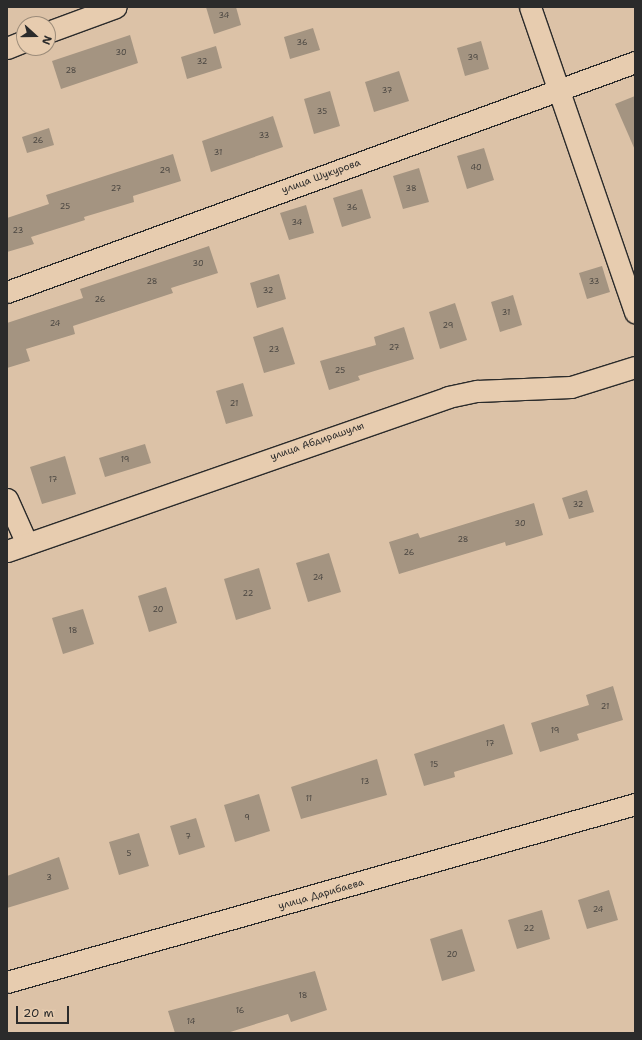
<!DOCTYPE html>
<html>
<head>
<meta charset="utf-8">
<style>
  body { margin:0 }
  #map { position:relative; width:642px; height:1040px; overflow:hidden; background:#dcc2a7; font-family:"Shantell Sans",sans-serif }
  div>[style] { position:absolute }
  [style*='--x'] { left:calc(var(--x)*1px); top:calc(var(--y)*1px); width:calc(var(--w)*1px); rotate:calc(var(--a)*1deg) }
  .building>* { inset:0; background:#a49481 }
  .roads { filter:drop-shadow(1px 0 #2b2b2b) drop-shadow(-1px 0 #2b2b2b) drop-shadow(0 1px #2b2b2b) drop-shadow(0 -1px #2b2b2b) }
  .minor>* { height:21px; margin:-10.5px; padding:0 10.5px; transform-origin:10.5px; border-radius:10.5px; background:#e7ccaf }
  span { translate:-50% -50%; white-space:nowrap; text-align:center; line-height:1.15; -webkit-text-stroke:3px #e7ccaf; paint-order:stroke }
  .number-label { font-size:8px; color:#494540 }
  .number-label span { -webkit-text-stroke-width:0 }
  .street-label { font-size:10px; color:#2b2b2b }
  .frame { position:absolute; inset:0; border:8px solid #2b2b2b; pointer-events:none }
  .north { position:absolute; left:16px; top:16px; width:40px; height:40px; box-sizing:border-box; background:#e7ccaf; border:1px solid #9c8c7a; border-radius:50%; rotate:111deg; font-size:11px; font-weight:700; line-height:16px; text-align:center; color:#2b2b2b }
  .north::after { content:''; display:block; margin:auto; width:14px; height:18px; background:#2b2b2b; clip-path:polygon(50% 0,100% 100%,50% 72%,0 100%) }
  .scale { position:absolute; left:16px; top:1006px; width:53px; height:18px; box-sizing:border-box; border:2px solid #2b2b2b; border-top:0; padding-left:5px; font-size:12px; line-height:14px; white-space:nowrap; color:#2b2b2b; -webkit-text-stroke:3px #e7ccaf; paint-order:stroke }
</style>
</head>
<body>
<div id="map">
  <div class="building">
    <div style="clip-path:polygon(206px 7px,236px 7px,241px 25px,214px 34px)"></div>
    <div style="clip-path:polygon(313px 28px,320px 50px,290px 59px,284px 37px)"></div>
    <div style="clip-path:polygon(130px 35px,138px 63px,61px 89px,52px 61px)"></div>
    <div style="clip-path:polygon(481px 41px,489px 69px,465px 76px,457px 48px)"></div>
    <div style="clip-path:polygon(216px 46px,222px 68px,187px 79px,181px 57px)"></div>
    <div style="clip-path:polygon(399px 71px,409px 101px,374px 112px,365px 82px)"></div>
    <div style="clip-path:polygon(330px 91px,340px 126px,314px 134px,304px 99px)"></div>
    <div style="clip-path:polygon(635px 96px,635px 150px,615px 104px)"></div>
    <div style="clip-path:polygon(273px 116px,283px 147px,211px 172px,202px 141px)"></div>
    <div style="clip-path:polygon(49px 128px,54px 145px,27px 153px,22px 137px)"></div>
    <div style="clip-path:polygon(484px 148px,494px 180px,467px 189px,457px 156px)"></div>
    <div style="clip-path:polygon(173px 154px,181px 181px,133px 196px,134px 202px,84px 217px,85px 220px,31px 237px,34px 244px,7px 252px,7px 218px,49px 204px,46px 195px)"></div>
    <div style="clip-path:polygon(419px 168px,429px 202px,403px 209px,393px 176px)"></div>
    <div style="clip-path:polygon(362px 189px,371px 218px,342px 227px,333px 198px)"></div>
    <div style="clip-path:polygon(306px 205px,314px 233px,289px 240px,280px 213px)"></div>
    <div style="clip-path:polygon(209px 246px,218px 273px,171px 288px,173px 293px,73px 326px,75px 334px,26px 349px,30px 361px,7px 368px,7px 323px,83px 298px,80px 289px)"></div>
    <div style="clip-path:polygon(602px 266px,610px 292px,587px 299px,579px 273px)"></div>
    <div style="clip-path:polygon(279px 274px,286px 299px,257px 308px,250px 283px)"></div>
    <div style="clip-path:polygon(513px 295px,522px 325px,500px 332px,491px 302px)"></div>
    <div style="clip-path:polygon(455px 303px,467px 340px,440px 349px,429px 312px)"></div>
    <div style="clip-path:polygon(283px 327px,295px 364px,264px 373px,253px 337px)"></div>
    <div style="clip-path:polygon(404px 327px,414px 359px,358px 376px,360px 380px,329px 390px,320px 361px,376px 345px,374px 337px)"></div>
    <div style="clip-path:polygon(243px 383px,253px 416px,226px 424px,216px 391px)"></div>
    <div style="clip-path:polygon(145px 444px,151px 463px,105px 477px,99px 458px)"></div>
    <div style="clip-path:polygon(65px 456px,76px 494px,42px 504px,30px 467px)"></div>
    <div style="clip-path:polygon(587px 490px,594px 512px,569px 519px,562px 498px)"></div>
    <div style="clip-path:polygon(534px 503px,543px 535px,506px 546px,505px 542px,399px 574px,389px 542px,418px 533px,420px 538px)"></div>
    <div style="clip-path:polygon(329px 553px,341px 592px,308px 602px,296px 563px)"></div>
    <div style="clip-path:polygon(259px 568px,271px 609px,236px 620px,224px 579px)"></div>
    <div style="clip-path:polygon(166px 587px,177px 623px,149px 632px,138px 596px)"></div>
    <div style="clip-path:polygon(83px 609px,94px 644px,63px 654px,52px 618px)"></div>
    <div style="clip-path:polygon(613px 686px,623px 720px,577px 734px,579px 740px,540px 752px,531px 723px,589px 705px,586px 695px)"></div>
    <div style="clip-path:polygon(504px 724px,513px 754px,454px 772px,455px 777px,424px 786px,414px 754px)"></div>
    <div style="clip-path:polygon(377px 759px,387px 795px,301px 819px,291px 787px)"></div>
    <div style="clip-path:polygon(259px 794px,270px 831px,235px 842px,224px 805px)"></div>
    <div style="clip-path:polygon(196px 818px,205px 847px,179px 855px,170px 826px)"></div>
    <div style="clip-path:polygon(139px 833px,149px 866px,119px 875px,109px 842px)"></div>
    <div style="clip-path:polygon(59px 857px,69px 889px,7px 908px,7px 876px)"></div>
    <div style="clip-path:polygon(609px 890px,618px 920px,587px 929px,578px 900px)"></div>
    <div style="clip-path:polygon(542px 910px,550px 939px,517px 949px,508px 920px)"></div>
    <div style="clip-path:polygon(462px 929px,475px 971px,442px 981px,430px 939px)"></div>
    <div style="clip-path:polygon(315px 971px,327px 1010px,291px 1022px,288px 1014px,227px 1033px,175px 1033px,168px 1011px)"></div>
  </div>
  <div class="roads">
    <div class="minor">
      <div style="--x:530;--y:7;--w:323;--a:71"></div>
      <div style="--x:48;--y:32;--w:72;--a:-20.2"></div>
      <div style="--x:7;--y:48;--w:18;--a:-22"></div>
      <div style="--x:7;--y:292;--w:669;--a:-20.11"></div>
      <div style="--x:7;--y:499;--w:49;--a:66"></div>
      <div style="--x:7;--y:551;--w:467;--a:-19.2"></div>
      <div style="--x:448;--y:397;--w:30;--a:-12"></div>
      <div style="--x:477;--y:391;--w:94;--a:-2.4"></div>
      <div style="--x:571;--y:387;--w:67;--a:-17.4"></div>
      <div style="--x:7;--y:982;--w:653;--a:-15.82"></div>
    </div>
  </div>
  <div class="number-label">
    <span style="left:224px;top:16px">34</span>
    <span style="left:302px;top:43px">36</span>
    <span style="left:121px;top:53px">30</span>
    <span style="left:473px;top:58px">39</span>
    <span style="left:202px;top:62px">32</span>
    <span style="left:71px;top:71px">28</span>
    <span style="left:387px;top:91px">37</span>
    <span style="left:322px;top:112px">35</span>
    <span style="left:264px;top:136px">33</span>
    <span style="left:38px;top:141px">26</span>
    <span style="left:218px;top:153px">31</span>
    <span style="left:476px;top:168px">40</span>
    <span style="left:165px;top:171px">29</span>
    <span style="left:116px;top:189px">27</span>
    <span style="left:411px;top:189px">38</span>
    <span style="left:65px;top:207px">25</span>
    <span style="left:352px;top:208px">36</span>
    <span style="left:297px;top:223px">34</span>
    <span style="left:18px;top:231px">23</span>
    <span style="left:198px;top:264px">30</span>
    <span style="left:152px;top:282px">28</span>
    <span style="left:594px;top:282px">33</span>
    <span style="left:268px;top:291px">32</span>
    <span style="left:100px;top:300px">26</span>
    <span style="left:506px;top:313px">31</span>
    <span style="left:55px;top:324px">24</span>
    <span style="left:448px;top:326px">29</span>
    <span style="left:394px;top:348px">27</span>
    <span style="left:274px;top:350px">23</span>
    <span style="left:340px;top:371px">25</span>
    <span style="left:234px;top:404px">21</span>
    <span style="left:125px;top:460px">19</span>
    <span style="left:53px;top:480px">17</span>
    <span style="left:578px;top:505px">32</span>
    <span style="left:520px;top:524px">30</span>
    <span style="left:463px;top:540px">28</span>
    <span style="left:409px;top:553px">26</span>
    <span style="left:318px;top:578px">24</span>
    <span style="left:248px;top:594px">22</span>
    <span style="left:158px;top:610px">20</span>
    <span style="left:73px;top:631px">18</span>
    <span style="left:605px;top:707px">21</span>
    <span style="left:555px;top:731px">19</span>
    <span style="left:490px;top:744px">17</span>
    <span style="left:434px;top:765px">15</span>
    <span style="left:365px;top:782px">13</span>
    <span style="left:309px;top:799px">11</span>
    <span style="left:247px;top:818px">9</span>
    <span style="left:188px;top:837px">7</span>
    <span style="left:129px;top:854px">5</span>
    <span style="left:49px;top:878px">3</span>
    <span style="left:598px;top:910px">24</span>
    <span style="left:529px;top:929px">22</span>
    <span style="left:452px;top:955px">20</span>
    <span style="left:303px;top:996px">18</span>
    <span style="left:240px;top:1011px">16</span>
    <span style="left:191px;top:1022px">14</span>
  </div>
  <div class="street-label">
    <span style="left:321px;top:176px;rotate:-20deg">улица Шукурова</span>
    <span style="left:317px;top:441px;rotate:-19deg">улица Абдирашулы</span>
    <span style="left:321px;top:894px;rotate:-16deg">улица Дарибаева</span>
  </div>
  <div class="frame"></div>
  <div class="north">N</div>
  <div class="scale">20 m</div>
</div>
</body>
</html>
